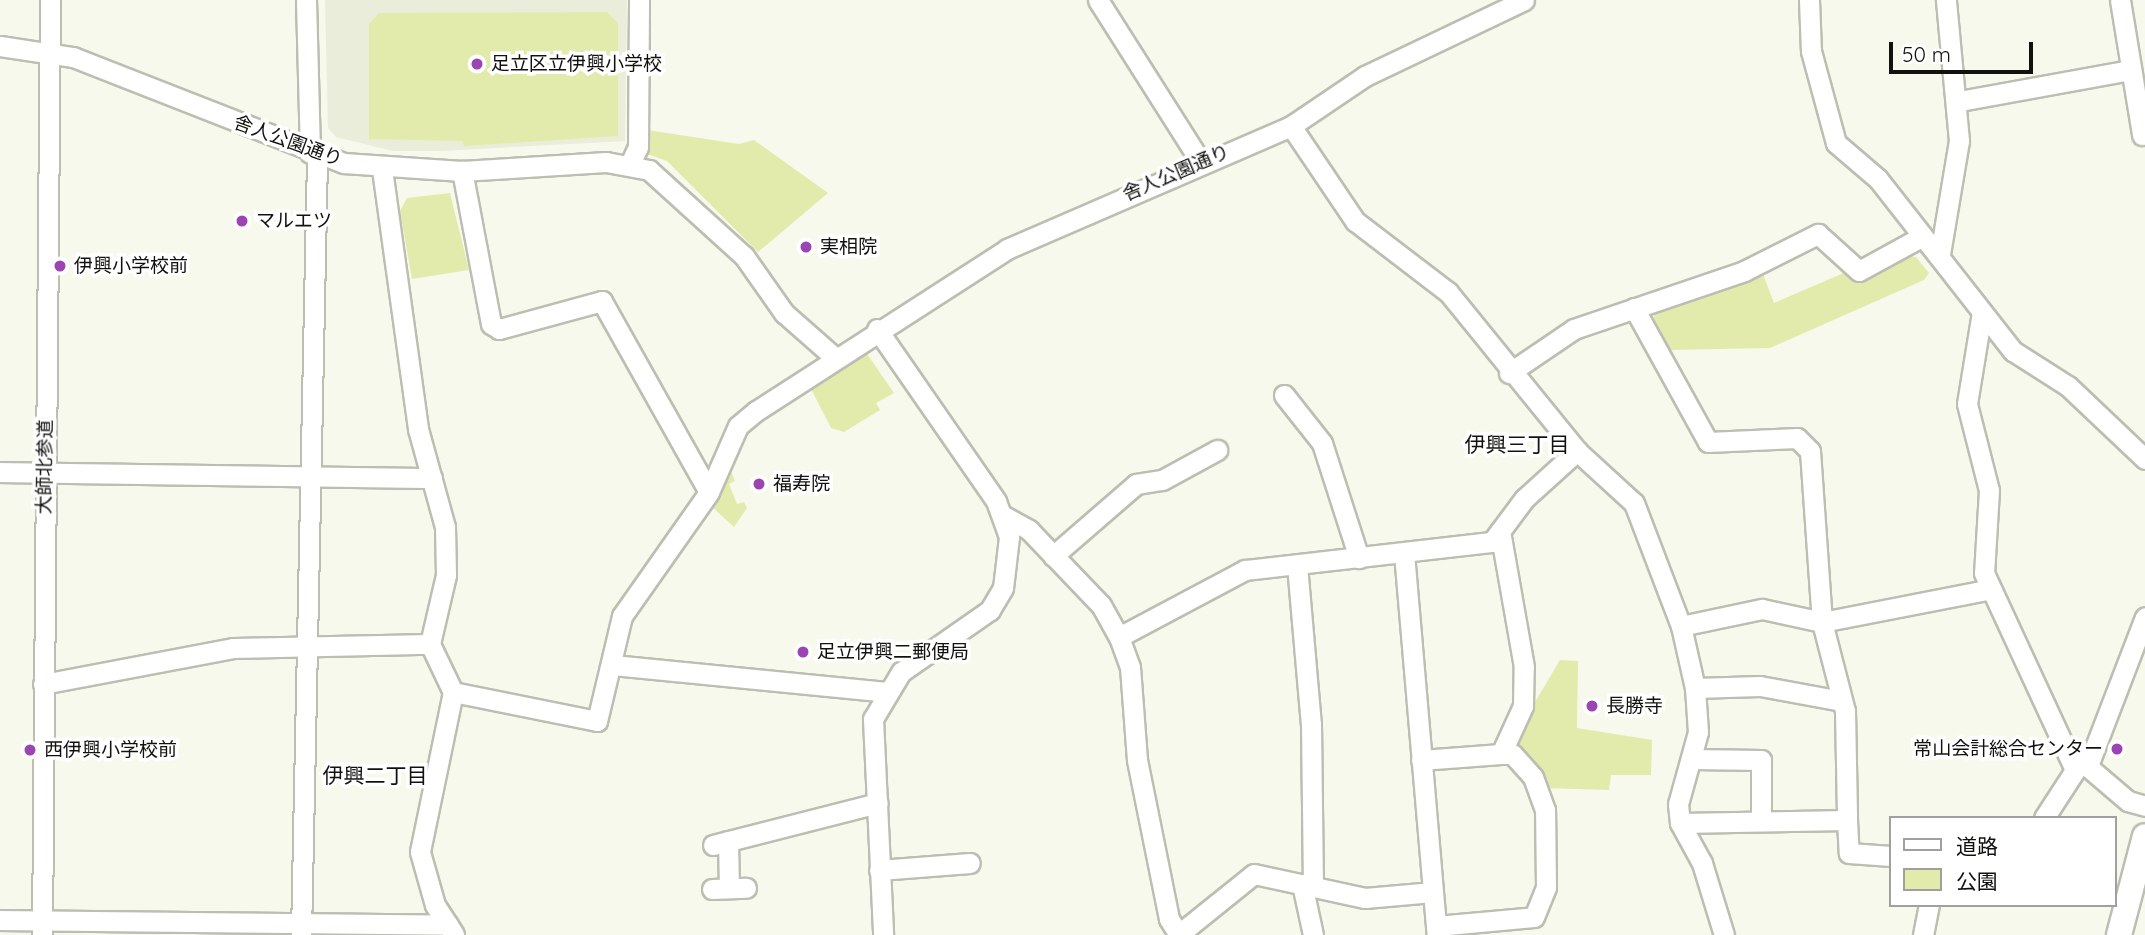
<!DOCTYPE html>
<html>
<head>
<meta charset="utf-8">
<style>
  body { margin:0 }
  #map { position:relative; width:2145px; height:935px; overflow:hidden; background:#f6f9ec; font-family:Quicksand,"Noto Sans JP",sans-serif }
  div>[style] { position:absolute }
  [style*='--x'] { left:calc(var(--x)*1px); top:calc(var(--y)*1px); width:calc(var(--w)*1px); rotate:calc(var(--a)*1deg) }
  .built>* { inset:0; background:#eaedda }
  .green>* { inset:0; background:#e2ebac }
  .roads { filter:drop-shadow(2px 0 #bcbeb2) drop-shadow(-2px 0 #bcbeb2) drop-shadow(0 2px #bcbeb2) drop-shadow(0 -2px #bcbeb2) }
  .minor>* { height:19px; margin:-9.5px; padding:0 9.5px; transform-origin:9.5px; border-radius:9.5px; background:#fff }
  .major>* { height:24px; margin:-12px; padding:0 12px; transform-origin:12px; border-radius:12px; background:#fff }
  .dots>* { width:19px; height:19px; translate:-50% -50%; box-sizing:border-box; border:4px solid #fff; border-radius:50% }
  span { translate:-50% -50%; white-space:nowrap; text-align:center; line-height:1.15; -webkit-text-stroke:7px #fff; paint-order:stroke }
  .poi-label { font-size:19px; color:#11120e }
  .left { translate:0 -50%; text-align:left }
  .right { translate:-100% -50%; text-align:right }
  .street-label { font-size:19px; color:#11120e }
  .neighbourhood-label { font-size:21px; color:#11120e }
  .legend { position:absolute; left:1889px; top:816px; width:228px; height:91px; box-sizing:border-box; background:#fff; border:2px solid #a0a09f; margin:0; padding:9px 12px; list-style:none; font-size:21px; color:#11120e }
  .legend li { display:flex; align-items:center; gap:14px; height:35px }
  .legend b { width:35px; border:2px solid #a0a09f }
  .scale { position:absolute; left:1889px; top:42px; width:144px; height:32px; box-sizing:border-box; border:4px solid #11120e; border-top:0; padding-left:9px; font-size:21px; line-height:24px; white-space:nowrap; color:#11120e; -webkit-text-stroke:5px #fff; paint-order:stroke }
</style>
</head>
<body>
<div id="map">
  <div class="built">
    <div style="clip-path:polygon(325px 0,627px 0,625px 141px,439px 151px,393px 151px,336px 137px,328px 128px)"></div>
  </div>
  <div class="green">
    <div style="clip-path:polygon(607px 12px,618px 23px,618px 136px,464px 146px,463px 141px,369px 139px,369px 24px,379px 13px)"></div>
    <div style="clip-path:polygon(647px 130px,739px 144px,754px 140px,828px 193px,758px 252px,667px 161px,647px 154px)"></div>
    <div style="clip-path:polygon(450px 193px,469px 270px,412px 279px,400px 211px,407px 198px)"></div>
    <div style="clip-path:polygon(1904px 256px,1916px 257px,1929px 273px,1924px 280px,1770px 348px,1670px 350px,1653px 322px,1655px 312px,1763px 274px,1774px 303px,1846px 272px,1856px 281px)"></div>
    <div style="clip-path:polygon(865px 351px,894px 393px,876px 403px,880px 410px,844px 432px,831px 428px,809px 385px)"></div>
    <div style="clip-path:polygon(729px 467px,735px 481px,729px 484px,737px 504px,744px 502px,747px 508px,734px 527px,710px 505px)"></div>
    <div style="clip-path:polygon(1560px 660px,1578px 661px,1577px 728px,1652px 740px,1651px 775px,1611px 775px,1609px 790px,1543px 788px,1513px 739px)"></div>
  </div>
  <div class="roads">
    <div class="minor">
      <div style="--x:306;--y:0;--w:153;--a:88.5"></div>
      <div style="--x:1098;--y:0;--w:191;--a:57.6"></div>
      <div style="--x:1809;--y:0;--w:51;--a:87.8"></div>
      <div style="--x:1811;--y:51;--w:95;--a:74.8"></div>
      <div style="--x:1836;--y:143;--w:55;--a:40.6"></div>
      <div style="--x:1878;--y:179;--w:219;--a:51.9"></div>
      <div style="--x:2013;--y:351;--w:65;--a:32.5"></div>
      <div style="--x:2068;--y:386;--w:106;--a:43.5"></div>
      <div style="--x:2120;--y:0;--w:137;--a:80.7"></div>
      <div style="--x:0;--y:46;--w:74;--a:8.6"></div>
      <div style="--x:73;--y:57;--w:291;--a:21.4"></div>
      <div style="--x:344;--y:163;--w:118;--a:3.9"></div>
      <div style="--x:462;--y:171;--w:144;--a:-3.6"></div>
      <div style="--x:606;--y:162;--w:44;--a:10.5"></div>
      <div style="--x:649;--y:170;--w:128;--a:42.2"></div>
      <div style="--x:744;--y:256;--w:70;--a:54.9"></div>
      <div style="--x:784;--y:313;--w:65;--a:41.3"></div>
      <div style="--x:1960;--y:101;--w:174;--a:-10.3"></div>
      <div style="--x:1291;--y:126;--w:115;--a:56"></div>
      <div style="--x:1355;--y:221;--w:117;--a:37.4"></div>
      <div style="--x:1448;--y:292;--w:205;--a:50.9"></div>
      <div style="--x:1577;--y:451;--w:77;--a:42.4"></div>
      <div style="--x:1634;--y:503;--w:132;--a:69.1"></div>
      <div style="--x:1681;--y:626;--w:64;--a:77.3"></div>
      <div style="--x:1695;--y:688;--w:44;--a:86.1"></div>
      <div style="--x:1698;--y:732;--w:75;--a:105.5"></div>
      <div style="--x:1678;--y:804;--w:19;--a:84"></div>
      <div style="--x:1680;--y:823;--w:46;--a:61.2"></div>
      <div style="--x:1702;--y:863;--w:75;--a:73"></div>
      <div style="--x:630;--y:164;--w:19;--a:-65"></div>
      <div style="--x:638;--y:147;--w:147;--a:-89.6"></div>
      <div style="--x:382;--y:169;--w:262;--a:82.1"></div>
      <div style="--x:418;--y:429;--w:102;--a:74.6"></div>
      <div style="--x:445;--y:527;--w:48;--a:88.8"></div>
      <div style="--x:446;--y:575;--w:71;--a:103.1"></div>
      <div style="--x:1940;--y:254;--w:115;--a:-80.5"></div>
      <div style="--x:1959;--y:141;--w:142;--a:-95.3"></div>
      <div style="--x:1634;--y:308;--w:153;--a:61.1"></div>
      <div style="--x:1708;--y:442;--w:89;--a:-2.6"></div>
      <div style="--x:1797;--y:438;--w:18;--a:45"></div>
      <div style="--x:1810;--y:451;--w:171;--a:86"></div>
      <div style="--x:1822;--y:622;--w:92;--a:75.5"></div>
      <div style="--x:1845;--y:711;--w:109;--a:88.9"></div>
      <div style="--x:1982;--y:312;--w:93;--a:99.3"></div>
      <div style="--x:1967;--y:404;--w:89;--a:75.7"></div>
      <div style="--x:1989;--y:490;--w:83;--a:93.4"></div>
      <div style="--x:1984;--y:573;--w:213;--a:65.2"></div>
      <div style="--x:877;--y:329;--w:209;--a:55.3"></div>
      <div style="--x:996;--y:501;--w:38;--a:70"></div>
      <div style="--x:1009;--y:537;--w:51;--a:96.7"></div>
      <div style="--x:1003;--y:588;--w:26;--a:121"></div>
      <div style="--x:990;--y:610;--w:108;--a:145.1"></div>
      <div style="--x:901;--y:672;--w:55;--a:120.8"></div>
      <div style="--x:873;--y:719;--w:216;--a:87.3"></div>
      <div style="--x:1509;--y:373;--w:78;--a:-34.1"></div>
      <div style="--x:1574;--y:329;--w:180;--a:-18.8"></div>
      <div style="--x:1744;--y:271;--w:83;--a:-26.6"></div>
      <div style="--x:1818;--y:234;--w:55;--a:42.1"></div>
      <div style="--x:1859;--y:271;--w:71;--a:-28.7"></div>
      <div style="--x:1284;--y:395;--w:61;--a:51.6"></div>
      <div style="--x:1322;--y:443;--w:121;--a:72.2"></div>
      <div style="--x:0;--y:472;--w:432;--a:0.8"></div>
      <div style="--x:709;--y:492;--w:72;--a:-66.3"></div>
      <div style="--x:738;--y:426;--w:23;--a:-40"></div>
      <div style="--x:756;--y:411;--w:299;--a:-32.8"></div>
      <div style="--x:1007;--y:249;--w:309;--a:-23.4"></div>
      <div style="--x:1291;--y:126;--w:89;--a:-34"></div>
      <div style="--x:1365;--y:76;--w:176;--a:-25.5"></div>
      <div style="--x:1004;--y:516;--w:29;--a:29"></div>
      <div style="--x:1029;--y:530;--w:104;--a:46.2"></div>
      <div style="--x:1101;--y:605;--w:37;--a:61"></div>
      <div style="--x:1119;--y:637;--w:32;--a:70"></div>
      <div style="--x:1130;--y:667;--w:93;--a:85.7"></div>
      <div style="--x:1137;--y:760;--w:162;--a:78.6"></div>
      <div style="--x:1169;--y:919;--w:19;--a:58"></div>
      <div style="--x:1404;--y:553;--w:383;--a:85.1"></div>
      <div style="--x:1053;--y:556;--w:110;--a:-40.9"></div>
      <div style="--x:1136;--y:484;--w:26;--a:-9"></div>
      <div style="--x:1162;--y:480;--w:63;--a:-28.6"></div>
      <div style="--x:1297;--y:565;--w:160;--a:85"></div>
      <div style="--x:1311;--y:724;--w:162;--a:89.3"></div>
      <div style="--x:1681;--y:626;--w:83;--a:-11.9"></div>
      <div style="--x:1762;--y:609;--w:61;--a:12.2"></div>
      <div style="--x:1822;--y:622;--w:172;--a:-11"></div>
      <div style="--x:1119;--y:637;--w:143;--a:-28"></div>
      <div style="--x:1245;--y:570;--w:249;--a:-6.5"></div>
      <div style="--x:1492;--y:542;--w:54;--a:-53.3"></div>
      <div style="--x:1524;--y:499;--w:72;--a:-42.2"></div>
      <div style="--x:612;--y:665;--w:274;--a:5.6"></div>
      <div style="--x:43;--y:684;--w:193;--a:-10.7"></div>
      <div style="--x:233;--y:648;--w:197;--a:-1.2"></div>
      <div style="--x:430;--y:644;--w:53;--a:64.4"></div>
      <div style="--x:453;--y:692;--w:147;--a:11.4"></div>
      <div style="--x:597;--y:721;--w:108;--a:-76.6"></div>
      <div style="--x:622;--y:616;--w:151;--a:-54.9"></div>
      <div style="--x:709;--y:492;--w:219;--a:-119.3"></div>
      <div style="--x:602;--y:301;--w:107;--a:164.8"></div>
      <div style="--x:499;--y:329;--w:9;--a:-148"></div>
      <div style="--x:491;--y:324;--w:156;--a:-100.7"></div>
      <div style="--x:1695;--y:688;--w:65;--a:-1.8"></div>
      <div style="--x:1760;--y:686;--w:83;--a:10.4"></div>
      <div style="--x:453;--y:692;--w:163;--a:101.7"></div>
      <div style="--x:420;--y:852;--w:55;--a:74.2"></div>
      <div style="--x:435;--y:905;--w:35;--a:57"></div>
      <div style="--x:1692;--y:759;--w:69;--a:0.8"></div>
      <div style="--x:1761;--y:760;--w:60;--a:90"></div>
      <div style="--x:1421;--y:760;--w:80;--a:-4.3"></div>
      <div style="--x:1501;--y:754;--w:53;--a:-65.4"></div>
      <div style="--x:1523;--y:706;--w:39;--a:-89"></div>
      <div style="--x:1524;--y:667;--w:138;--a:-100"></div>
      <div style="--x:2089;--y:763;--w:156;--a:-69"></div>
      <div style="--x:2044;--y:818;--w:68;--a:-57"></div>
      <div style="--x:2081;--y:761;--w:62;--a:40.4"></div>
      <div style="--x:2128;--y:801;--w:18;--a:16"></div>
      <div style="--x:1680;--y:823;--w:167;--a:-1"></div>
      <div style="--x:1847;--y:820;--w:33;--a:87"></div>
      <div style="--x:1849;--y:853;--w:42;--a:4.1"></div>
      <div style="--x:728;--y:841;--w:47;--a:88.8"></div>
      <div style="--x:713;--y:845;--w:170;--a:-14.3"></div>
      <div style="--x:879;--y:870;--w:91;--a:-4.4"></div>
      <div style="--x:1302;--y:884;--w:52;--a:77.8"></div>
      <div style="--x:712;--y:889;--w:34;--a:-2"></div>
      <div style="--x:0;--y:920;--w:448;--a:0.6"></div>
      <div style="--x:1436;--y:926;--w:98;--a:-5.2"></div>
      <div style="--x:1534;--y:917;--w:32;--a:-68"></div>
      <div style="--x:1546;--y:887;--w:77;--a:-90.7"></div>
      <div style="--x:1545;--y:810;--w:35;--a:-110"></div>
      <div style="--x:1533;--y:777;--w:31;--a:-132"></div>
      <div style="--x:1512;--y:754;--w:11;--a:180"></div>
      <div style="--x:42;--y:935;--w:935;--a:-89.51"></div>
      <div style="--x:301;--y:935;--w:779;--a:-88.82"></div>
      <div style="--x:1178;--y:935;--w:97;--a:-38.8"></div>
      <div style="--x:1254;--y:874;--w:114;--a:12.2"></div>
      <div style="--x:1365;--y:898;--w:68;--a:-5"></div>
      <div style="--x:1923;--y:935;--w:31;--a:-79"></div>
    </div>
    <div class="major">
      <div style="--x:2119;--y:935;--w:102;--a:-75.3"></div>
    </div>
  </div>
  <div class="dots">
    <div style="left:477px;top:64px;background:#9a45b2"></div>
    <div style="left:242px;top:221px;background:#9a45b2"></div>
    <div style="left:806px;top:247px;background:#9a45b2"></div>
    <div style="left:60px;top:266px;background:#9a45b2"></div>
    <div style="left:759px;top:484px;background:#9a45b2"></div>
    <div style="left:803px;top:652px;background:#9a45b2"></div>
    <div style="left:1592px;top:706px;background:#9a45b2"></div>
    <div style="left:2117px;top:749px;background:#9a45b2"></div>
    <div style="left:30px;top:750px;background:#9a45b2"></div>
  </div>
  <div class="poi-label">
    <span class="left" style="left:491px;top:64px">足立区立伊興小学校</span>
    <span class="left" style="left:256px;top:221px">マルエツ</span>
    <span class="left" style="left:820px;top:247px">実相院</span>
    <span class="left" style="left:74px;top:266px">伊興小学校前</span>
    <span class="left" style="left:773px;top:484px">福寿院</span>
    <span class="left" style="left:817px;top:652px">足立伊興二郵便局</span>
    <span class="left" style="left:1606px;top:706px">長勝寺</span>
    <span class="right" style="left:2103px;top:749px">常山会計総合センター</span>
    <span class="left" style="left:44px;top:750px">西伊興小学校前</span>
  </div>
  <div class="street-label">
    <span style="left:288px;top:141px;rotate:20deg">舎人公園通り</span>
    <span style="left:1176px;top:173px;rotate:-23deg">舎人公園通り</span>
    <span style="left:45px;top:467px;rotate:-89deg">大師北参道</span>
  </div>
  <div class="neighbourhood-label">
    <span style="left:1517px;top:444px">伊興三丁目</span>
    <span style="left:375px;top:775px">伊興二丁目</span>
  </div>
  <ul class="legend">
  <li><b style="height:9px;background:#fff"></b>道路</li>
  <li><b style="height:19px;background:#e2ebac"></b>公園</li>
  </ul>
  <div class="scale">50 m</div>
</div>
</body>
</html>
